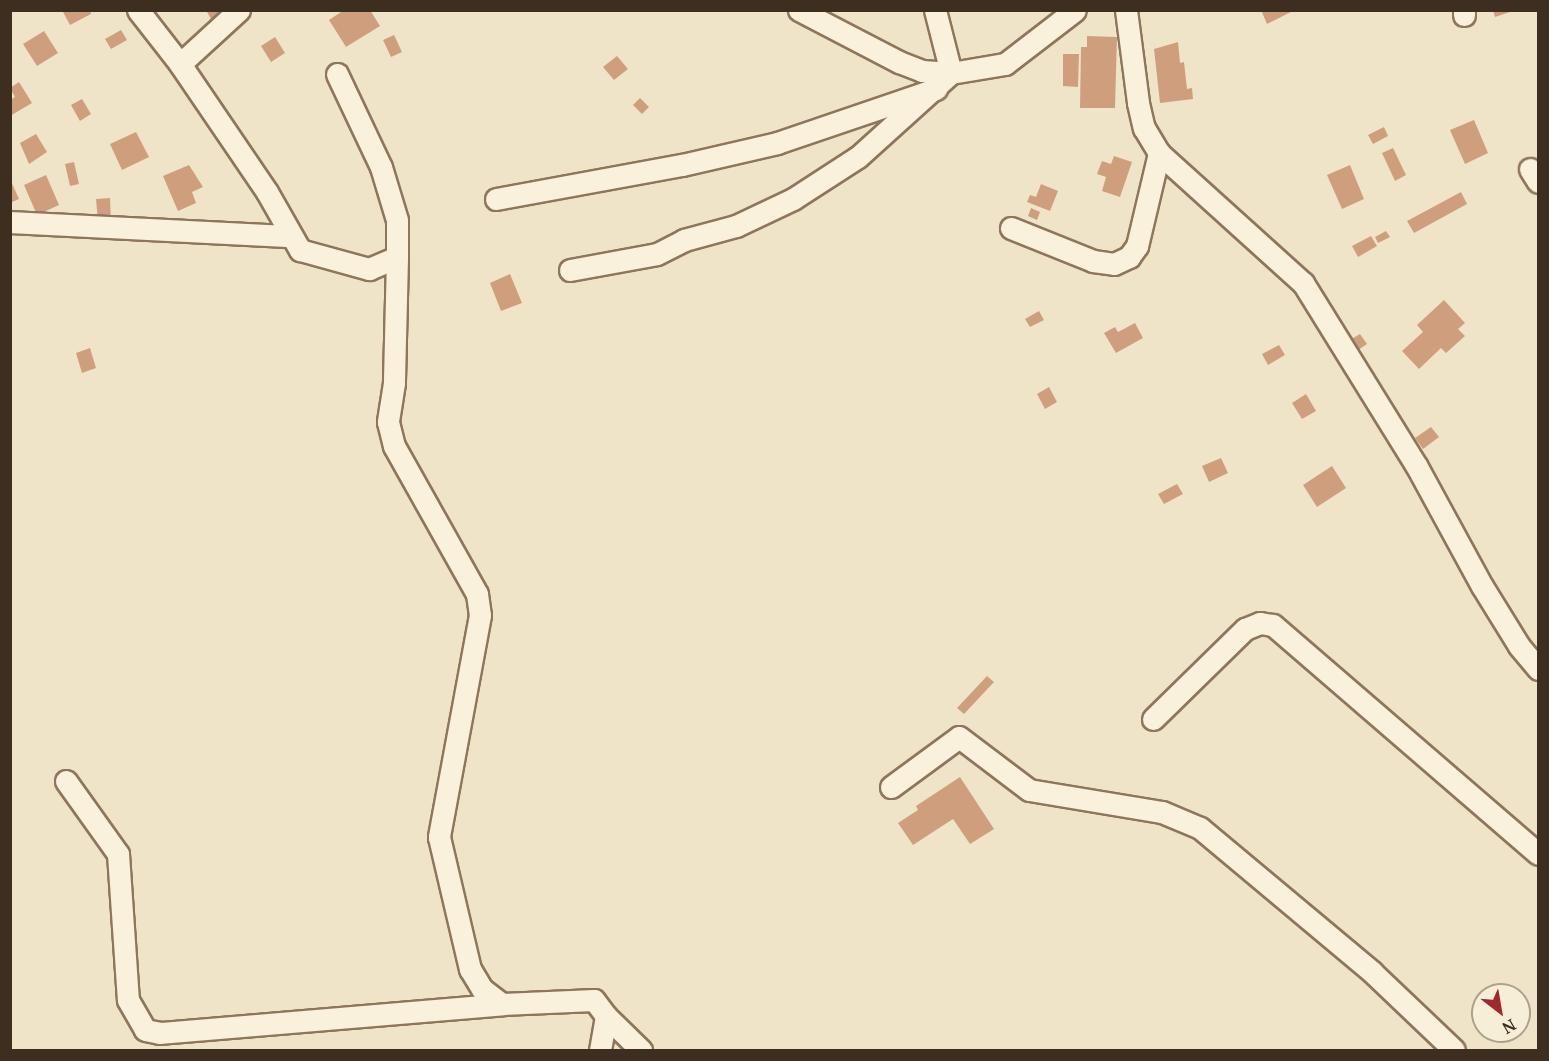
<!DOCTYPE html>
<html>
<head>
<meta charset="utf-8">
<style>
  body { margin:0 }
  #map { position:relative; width:1549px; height:1061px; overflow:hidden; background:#f0e4c8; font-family:"Noto Serif",serif }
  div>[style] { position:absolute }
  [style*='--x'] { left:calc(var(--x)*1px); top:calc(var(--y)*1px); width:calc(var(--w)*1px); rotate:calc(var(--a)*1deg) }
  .building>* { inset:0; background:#cf9f7d }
  .roads { filter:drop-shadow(2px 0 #8d765c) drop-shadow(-2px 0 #8d765c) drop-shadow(0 2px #8d765c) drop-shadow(0 -2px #8d765c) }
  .minor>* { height:21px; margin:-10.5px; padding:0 10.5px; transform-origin:10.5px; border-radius:10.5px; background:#faf1dc }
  span { translate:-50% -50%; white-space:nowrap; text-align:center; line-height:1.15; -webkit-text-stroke:6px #f7eed8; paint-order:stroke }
  .frame { position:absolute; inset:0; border:12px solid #3d2e20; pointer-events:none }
  .north { position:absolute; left:1471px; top:983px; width:60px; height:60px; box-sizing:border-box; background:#f7eed8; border:2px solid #ada18e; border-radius:50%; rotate:149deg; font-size:16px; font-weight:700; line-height:24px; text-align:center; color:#3d2e20 }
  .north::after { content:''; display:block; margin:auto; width:21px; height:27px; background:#9e2a2b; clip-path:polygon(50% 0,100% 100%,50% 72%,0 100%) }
</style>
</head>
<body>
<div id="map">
  <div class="building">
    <div style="clip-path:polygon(62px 10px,90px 10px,91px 14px,70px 25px)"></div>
    <div style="clip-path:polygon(206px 10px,223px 10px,212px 21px)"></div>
    <div style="clip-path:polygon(344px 10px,370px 10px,380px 26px,346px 47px,329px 20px)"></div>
    <div style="clip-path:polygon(1261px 10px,1295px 10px,1267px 24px)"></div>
    <div style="clip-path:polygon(1493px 10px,1513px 10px,1513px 11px,1495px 17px)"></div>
    <div style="clip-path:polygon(121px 30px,127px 40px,111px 49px,105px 39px)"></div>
    <div style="clip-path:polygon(44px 31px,58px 53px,37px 66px,23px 44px)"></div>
    <div style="clip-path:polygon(394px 35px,402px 52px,391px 57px,383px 40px)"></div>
    <div style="clip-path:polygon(1087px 36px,1117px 37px,1115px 108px,1080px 108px,1081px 47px,1087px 47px)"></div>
    <div style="clip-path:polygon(275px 37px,285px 53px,271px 62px,261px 46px)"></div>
    <div style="clip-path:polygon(1178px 42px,1180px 63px,1184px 62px,1187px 89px,1192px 88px,1193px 99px,1160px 103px,1154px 49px)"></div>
    <div style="clip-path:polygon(1063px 54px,1079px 54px,1078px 87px,1063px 86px)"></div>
    <div style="clip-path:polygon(617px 56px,628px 69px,614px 80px,603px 67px)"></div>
    <div style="clip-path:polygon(19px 82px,32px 103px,10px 116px,10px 100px,15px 97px,10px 88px)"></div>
    <div style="clip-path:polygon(640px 98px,649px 107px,642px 114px,633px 105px)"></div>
    <div style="clip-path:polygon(82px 99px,91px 114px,80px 121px,71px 105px)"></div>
    <div style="clip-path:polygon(1474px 120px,1488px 153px,1465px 164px,1450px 130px)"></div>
    <div style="clip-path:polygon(1384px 127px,1388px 136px,1373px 144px,1368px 135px)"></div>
    <div style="clip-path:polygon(136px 132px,149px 157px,122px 170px,110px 144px)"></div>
    <div style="clip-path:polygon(36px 134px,47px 152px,29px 164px,20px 143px)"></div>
    <div style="clip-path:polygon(1393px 148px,1406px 175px,1395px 181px,1382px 153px)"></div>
    <div style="clip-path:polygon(1114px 156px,1132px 162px,1120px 197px,1102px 191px,1106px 177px,1097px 174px,1102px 161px,1111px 164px)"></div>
    <div style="clip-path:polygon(74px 162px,79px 184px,70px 186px,65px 164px)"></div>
    <div style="clip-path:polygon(189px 165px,203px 187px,192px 192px,196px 203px,178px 211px,163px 176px)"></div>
    <div style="clip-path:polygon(1350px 165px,1364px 199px,1342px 209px,1327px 175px)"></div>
    <div style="clip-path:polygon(46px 175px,59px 205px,37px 215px,24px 185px)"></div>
    <div style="clip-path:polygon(10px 179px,19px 199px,10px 203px)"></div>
    <div style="clip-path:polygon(1041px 184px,1058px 191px,1050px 211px,1027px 202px,1030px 195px,1036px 197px)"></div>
    <div style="clip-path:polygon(1461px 192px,1467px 204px,1414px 233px,1407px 221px)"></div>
    <div style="clip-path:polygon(110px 198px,111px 222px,98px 222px,96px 199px)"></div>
    <div style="clip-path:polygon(1031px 208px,1040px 212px,1037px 220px,1028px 216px)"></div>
    <div style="clip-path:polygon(1386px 231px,1390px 237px,1378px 243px,1375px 237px)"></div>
    <div style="clip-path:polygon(1371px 236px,1377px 246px,1358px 257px,1352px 246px)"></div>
    <div style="clip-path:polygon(510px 274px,522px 303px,501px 311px,490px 283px)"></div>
    <div style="clip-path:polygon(1444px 300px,1465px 323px,1458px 329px,1465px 336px,1446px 353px,1441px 348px,1419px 369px,1402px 351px,1423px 332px,1417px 325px)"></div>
    <div style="clip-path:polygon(1039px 311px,1044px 320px,1030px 327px,1025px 319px)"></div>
    <div style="clip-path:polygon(1135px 323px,1143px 338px,1116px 353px,1104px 333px,1115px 327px,1118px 332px)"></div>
    <div style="clip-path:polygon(1360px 334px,1367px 344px,1358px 350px,1350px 340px)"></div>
    <div style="clip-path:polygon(1279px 345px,1285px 355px,1268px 365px,1262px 354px)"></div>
    <div style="clip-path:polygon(90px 348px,96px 368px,82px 373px,76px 353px)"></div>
    <div style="clip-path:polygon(1049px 387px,1057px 402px,1045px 409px,1037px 394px)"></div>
    <div style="clip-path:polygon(1306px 394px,1316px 411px,1302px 419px,1292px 403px)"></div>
    <div style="clip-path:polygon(1431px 427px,1439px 437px,1423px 449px,1415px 438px)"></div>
    <div style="clip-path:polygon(1221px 458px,1228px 473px,1209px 482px,1202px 466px)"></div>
    <div style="clip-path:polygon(1332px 466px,1346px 488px,1317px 507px,1303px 485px)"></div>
    <div style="clip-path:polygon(1177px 484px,1183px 494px,1164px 504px,1158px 494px)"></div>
    <div style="clip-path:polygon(987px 676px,994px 682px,964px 714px,957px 708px)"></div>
    <div style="clip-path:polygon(960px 777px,994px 829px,970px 844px,953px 819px,913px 845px,898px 823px,918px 810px,916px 806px)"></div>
  </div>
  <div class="roads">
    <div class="minor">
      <div style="--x:138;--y:10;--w:68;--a:52.1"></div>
      <div style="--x:180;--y:64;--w:155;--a:55.8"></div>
      <div style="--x:267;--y:192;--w:67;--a:60.4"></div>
      <div style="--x:300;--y:250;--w:72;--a:15.4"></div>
      <div style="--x:369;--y:269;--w:30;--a:-23"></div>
      <div style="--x:397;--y:257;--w:126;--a:91.4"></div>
      <div style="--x:394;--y:383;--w:39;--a:99"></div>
      <div style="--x:388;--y:422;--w:25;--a:76"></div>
      <div style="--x:394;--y:446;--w:170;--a:60.7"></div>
      <div style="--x:477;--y:594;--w:21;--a:82"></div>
      <div style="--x:480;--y:615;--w:226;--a:100.5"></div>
      <div style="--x:439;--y:837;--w:136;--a:76.8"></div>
      <div style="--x:470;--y:969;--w:23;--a:59"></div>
      <div style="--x:482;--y:989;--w:25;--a:37"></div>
      <div style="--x:502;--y:1004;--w:92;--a:-2.5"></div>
      <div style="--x:594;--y:1000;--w:20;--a:53"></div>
      <div style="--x:606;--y:1016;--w:35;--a:100"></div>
      <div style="--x:799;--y:10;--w:113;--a:27.5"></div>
      <div style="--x:899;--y:62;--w:25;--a:21"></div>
      <div style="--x:922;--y:71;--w:29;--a:4"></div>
      <div style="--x:935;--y:10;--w:65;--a:75.7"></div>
      <div style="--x:951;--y:73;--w:55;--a:-9.5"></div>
      <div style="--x:1005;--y:64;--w:88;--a:-37.6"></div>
      <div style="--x:1126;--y:10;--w:94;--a:82.6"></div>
      <div style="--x:1138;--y:103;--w:26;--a:77"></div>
      <div style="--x:1144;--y:128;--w:29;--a:59"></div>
      <div style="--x:1159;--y:153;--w:194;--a:42.1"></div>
      <div style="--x:1303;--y:283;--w:214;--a:58.2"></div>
      <div style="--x:1416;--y:465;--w:138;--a:61.4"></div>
      <div style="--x:1482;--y:586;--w:70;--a:58.3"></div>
      <div style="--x:1519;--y:646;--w:30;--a:50"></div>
      <div style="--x:1464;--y:10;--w:5;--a:90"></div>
      <div style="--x:180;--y:64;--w:80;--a:-42.5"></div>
      <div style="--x:337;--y:74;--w:103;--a:64.7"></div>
      <div style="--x:381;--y:167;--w:55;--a:73.2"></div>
      <div style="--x:397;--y:220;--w:37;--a:90"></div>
      <div style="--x:1530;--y:169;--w:15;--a:58"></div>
      <div style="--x:496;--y:199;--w:189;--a:-10.4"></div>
      <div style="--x:682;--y:165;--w:98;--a:-13"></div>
      <div style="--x:777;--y:143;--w:168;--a:-18.8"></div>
      <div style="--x:10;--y:222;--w:281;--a:2.9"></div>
      <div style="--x:1011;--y:228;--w:88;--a:21.9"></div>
      <div style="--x:1093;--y:261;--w:21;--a:8"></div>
      <div style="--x:1114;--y:264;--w:17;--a:-25"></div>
      <div style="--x:1129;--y:257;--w:14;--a:-54"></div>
      <div style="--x:1137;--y:246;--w:96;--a:-76.7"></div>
      <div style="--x:570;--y:270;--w:88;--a:-10.4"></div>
      <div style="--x:657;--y:254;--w:30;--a:-27"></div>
      <div style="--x:684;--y:240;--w:54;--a:-15.1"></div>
      <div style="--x:736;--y:226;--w:63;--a:-25.3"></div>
      <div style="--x:793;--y:199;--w:77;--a:-32.9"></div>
      <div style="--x:858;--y:157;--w:125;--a:-42.1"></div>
      <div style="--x:1153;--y:719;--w:129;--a:-44.4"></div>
      <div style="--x:1245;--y:629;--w:16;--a:-22"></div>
      <div style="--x:1260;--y:623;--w:13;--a:9"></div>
      <div style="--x:1273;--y:625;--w:350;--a:40.8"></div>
      <div style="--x:66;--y:781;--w:90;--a:54.5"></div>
      <div style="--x:118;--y:854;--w:146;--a:86.1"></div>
      <div style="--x:128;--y:1000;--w:34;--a:60"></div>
      <div style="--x:145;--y:1030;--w:15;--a:11"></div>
      <div style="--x:160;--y:1033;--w:343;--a:-4.8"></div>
      <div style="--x:891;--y:787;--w:84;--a:-36.3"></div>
      <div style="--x:959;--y:737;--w:88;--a:37.1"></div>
      <div style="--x:1029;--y:790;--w:135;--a:9.4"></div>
      <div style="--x:1162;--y:812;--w:41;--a:22.8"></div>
      <div style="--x:1200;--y:828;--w:224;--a:39.9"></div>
      <div style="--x:1372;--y:972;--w:113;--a:43.6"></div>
      <div style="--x:606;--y:1016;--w:49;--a:44.2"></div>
    </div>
  </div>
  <div class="frame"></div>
  <div class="north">N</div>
</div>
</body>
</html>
